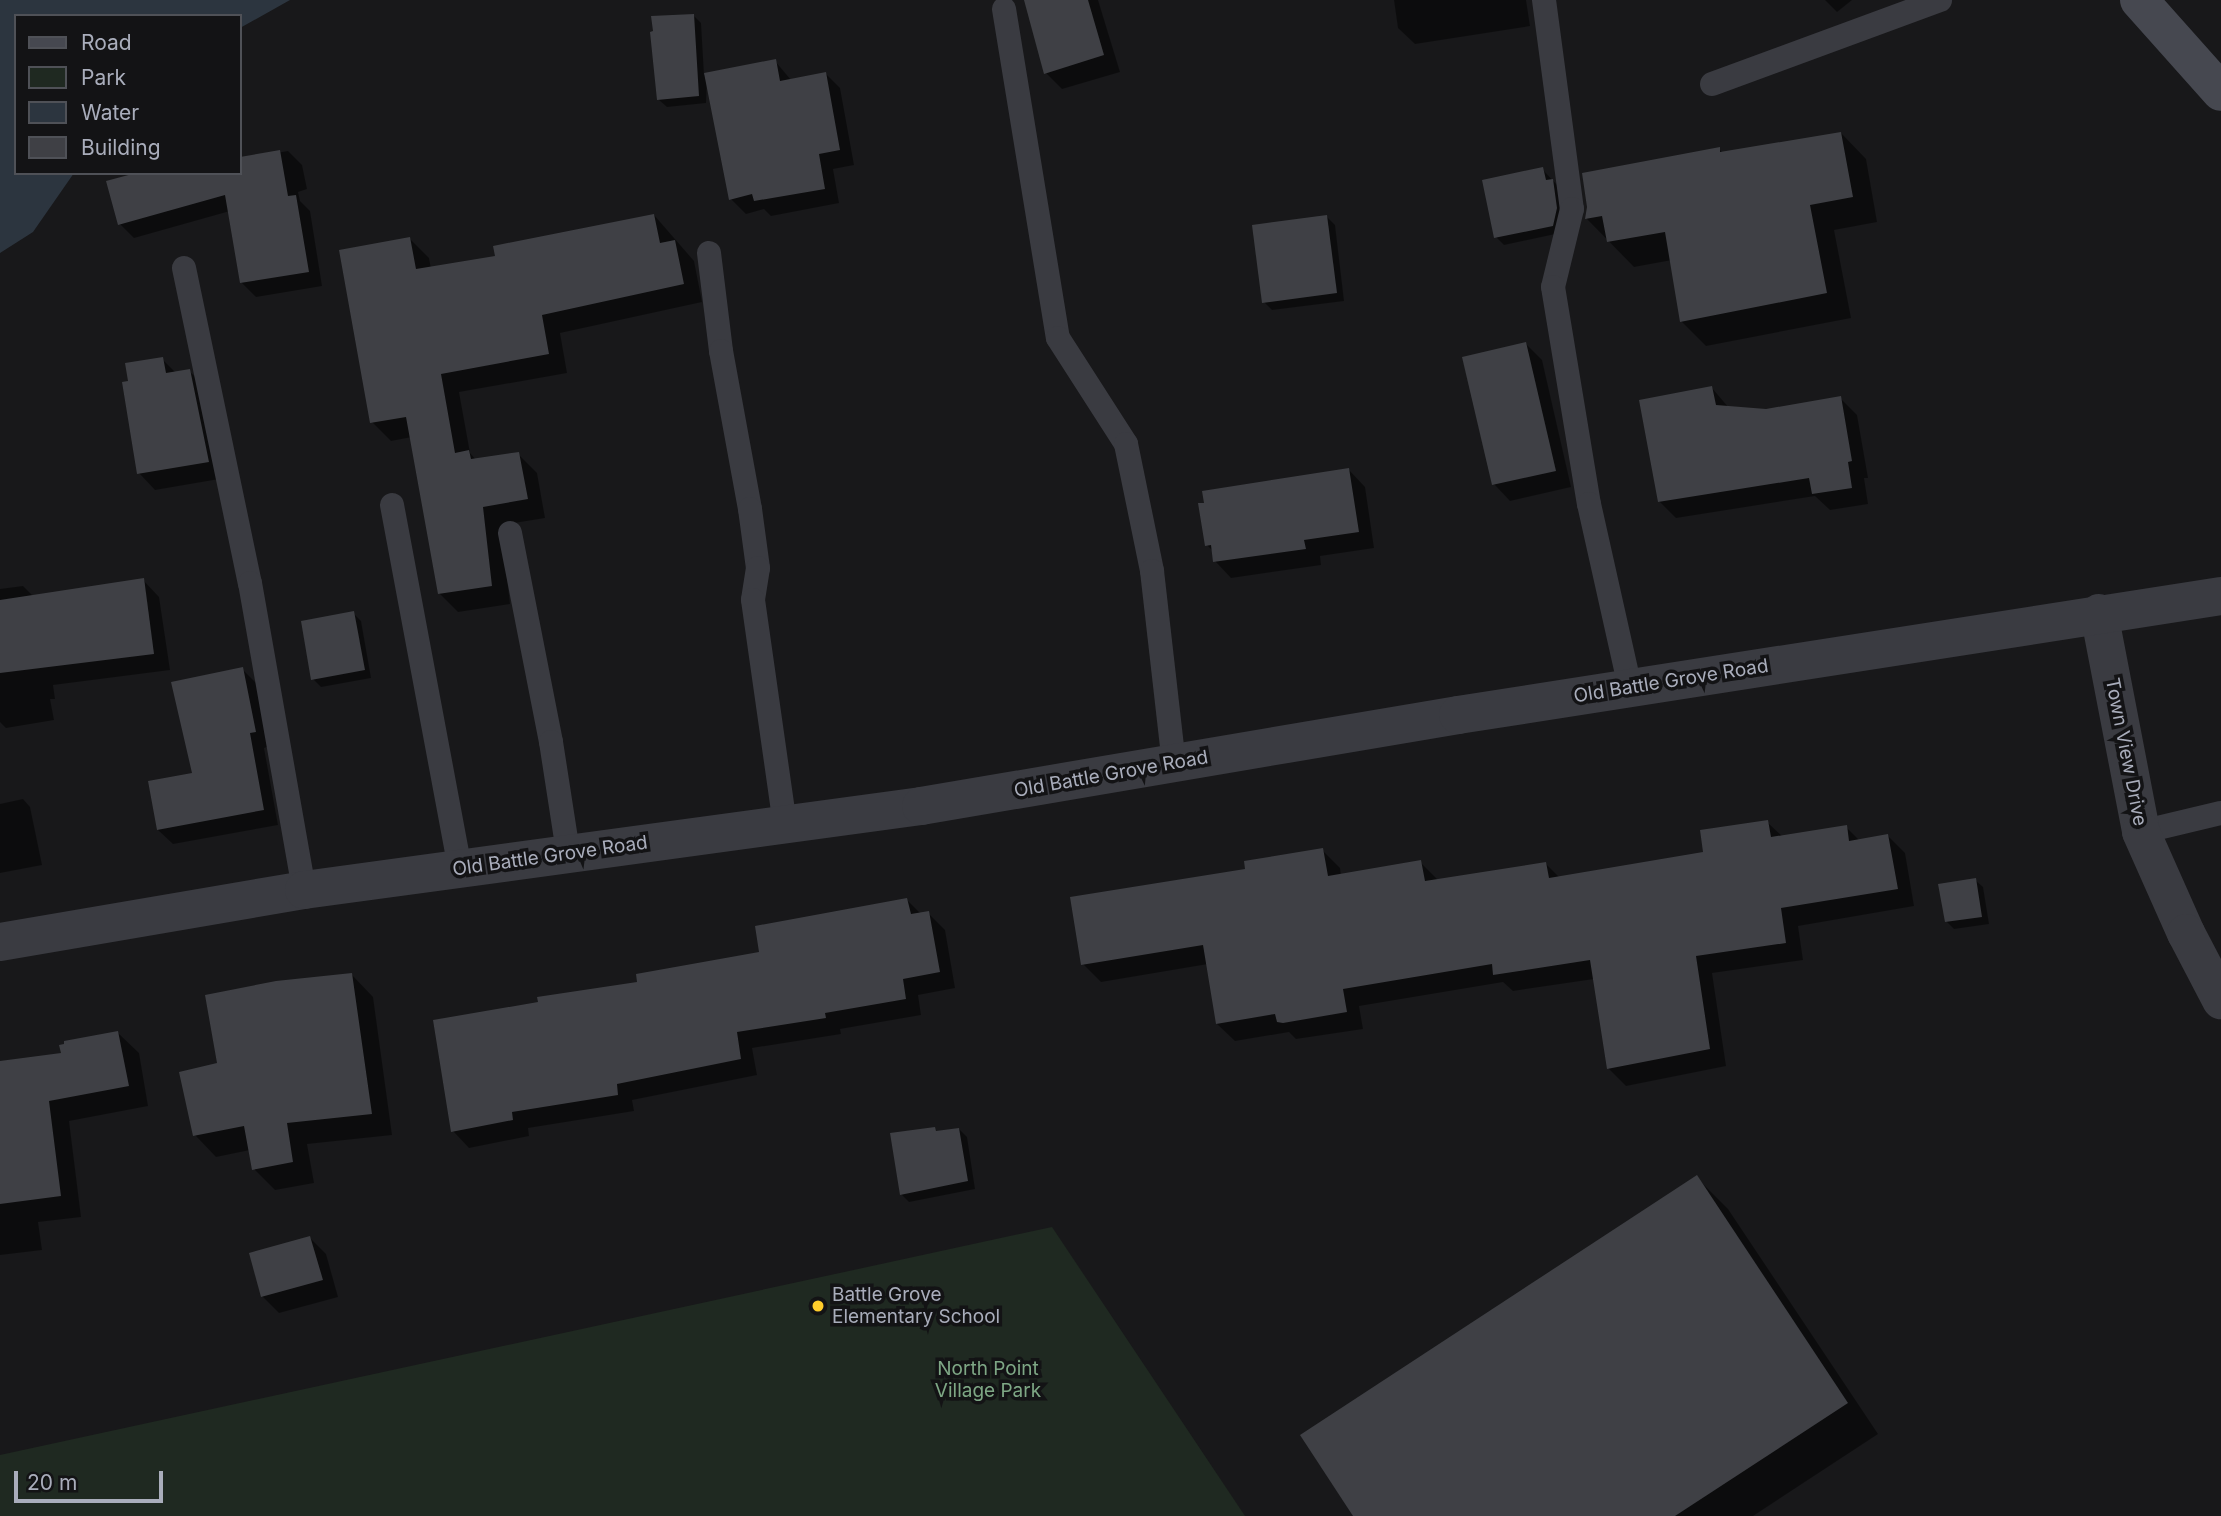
<!DOCTYPE html>
<html>
<head>
<meta charset="utf-8">
<style>
  body { margin:0 }
  #map { position:relative; width:2221px; height:1516px; overflow:hidden; background:#18181a; font-family:Inter,sans-serif }
  div>[style] { position:absolute }
  [style*='--x'] { left:calc(var(--x)*1px); top:calc(var(--y)*1px); width:calc(var(--w)*1px); rotate:calc(var(--a)*1deg) }
  .green>* { inset:0; background:#1f2921 }
  .water>* { inset:0; background:#2c353f }
  .shadow>* { inset:0; background:#0007 }
  .building>* { inset:0; background:#3f4045 }
  .lane>* { height:24px; margin:-12px; padding:0 12px; transform-origin:12px; border-radius:12px; background:#3a3b41 }
  .street>* { height:38px; margin:-19px; padding:0 19px; transform-origin:19px; border-radius:19px; background:#3a3b41 }
  .secondary>* { height:38px; margin:-19px; padding:0 19px; transform-origin:19px; border-radius:19px; background:#464850 }
  .dots>* { width:19px; height:19px; translate:-50% -50%; box-sizing:border-box; border:4px solid #131315; border-radius:50% }
  span { translate:-50% -50%; white-space:nowrap; text-align:center; line-height:1.15; -webkit-text-stroke:7px #131315; paint-order:stroke }
  .street-label { font-size:19px; color:#a9adbb }
  .poi-label { font-size:19px; color:#a9adbb }
  .left { translate:0 -50%; text-align:left }
  .park-label { font-size:19px; color:#7ea785 }
  .legend { position:absolute; left:14px; top:14px; width:228px; height:161px; box-sizing:border-box; background:#131315; border:2px solid #4f5157; margin:0; padding:9px 12px; list-style:none; font-size:21px; color:#a9adbb }
  .legend li { display:flex; align-items:center; gap:14px; height:35px }
  .legend b { width:35px; border:2px solid #4f5157 }
  .scale { position:absolute; left:14px; top:1471px; width:149px; height:32px; box-sizing:border-box; border:4px solid #a9adbb; border-top:0; padding-left:9px; font-size:21px; line-height:24px; white-space:nowrap; color:#a9adbb; -webkit-text-stroke:5px #131315; paint-order:stroke }
</style>
</head>
<body>
<div id="map">
  <div class="green">
    <div style="clip-path:polygon(1052px 1227px,1245px 1516px,0 1516px,0 1455px)"></div>
  </div>
  <div class="water">
    <div style="clip-path:polygon(0 0,290px 0,240px 28px,240px 16px,16px 16px,16px 173px,74px 173px,33px 232px,0 253px)"></div>
  </div>
  <div class="shadow">
    <div style="clip-path:polygon(1026px 0,1098px 0,1120px 72px,1062px 89px,1046px 73px)"></div>
    <div style="clip-path:polygon(1394px 0,1526px 0,1530px 26px,1415px 44px,1398px 28px)"></div>
    <div style="clip-path:polygon(1825px 0,1852px 0,1837px 12px)"></div>
    <div style="clip-path:polygon(693px 15px,701px 23px,704px 75px,775px 61px,791px 80px,825px 73px,840px 88px,854px 165px,833px 169px,839px 203px,771px 216px,764px 209px,746px 214px,731px 199px,707px 77px,706px 103px,667px 107px,659px 100px)"></div>
    <div style="clip-path:polygon(1841px 133px,1866px 159px,1877px 222px,1834px 230px,1851px 318px,1706px 346px,1681px 321px,1672px 260px,1634px 267px,1587px 219px,1589px 207px,1719px 149px,1723px 153px)"></div>
    <div style="clip-path:polygon(288px 151px,302px 165px,307px 189px,298px 192px,300px 201px,310px 211px,322px 286px,256px 297px,241px 282px,230px 211px,134px 238px,120px 224px,240px 173px,240px 159px)"></div>
    <div style="clip-path:polygon(1542px 169px,1560px 188px,1560px 233px,1504px 245px,1496px 237px)"></div>
    <div style="clip-path:polygon(654px 215px,694px 261px,702px 302px,560px 333px,567px 373px,459px 392px,470px 453px,476px 460px,518px 454px,537px 473px,545px 518px,501px 525px,510px 604px,458px 612px,439px 593px,412px 437px,391px 441px,372px 422px,410px 239px,429px 258px,431px 269px,497px 258px)"></div>
    <div style="clip-path:polygon(1327px 217px,1335px 225px,1344px 301px,1272px 310px,1264px 302px)"></div>
    <div style="clip-path:polygon(1526px 344px,1542px 360px,1571px 487px,1510px 501px,1494px 484px)"></div>
    <div style="clip-path:polygon(162px 359px,176px 373px,189px 371px,206px 387px,225px 478px,155px 490px,139px 473px,130px 382px)"></div>
    <div style="clip-path:polygon(1712px 388px,1729px 408px,1766px 411px,1840px 398px,1857px 415px,1868px 478px,1864px 478px,1868px 504px,1830px 510px,1815px 496px,1676px 518px,1659px 501px)"></div>
    <div style="clip-path:polygon(1349px 470px,1365px 487px,1374px 548px,1320px 556px,1321px 565px,1231px 578px,1215px 561px,1214px 552px,1207px 545px)"></div>
    <div style="clip-path:polygon(143px 580px,159px 597px,170px 670px,53px 685px,55px 699px,50px 699px,54px 720px,6px 728px,0 722px,0 589px,23px 586px,34px 597px)"></div>
    <div style="clip-path:polygon(353px 613px,361px 621px,371px 678px,321px 687px,313px 679px)"></div>
    <div style="clip-path:polygon(242px 669px,257px 684px,270px 746px,264px 748px,278px 825px,173px 844px,158px 830px,194px 775px)"></div>
    <div style="clip-path:polygon(23px 799px,30px 807px,42px 865px,0 873px,0 804px)"></div>
    <div style="clip-path:polygon(1767px 822px,1783px 837px,1846px 827px,1860px 841px,1888px 836px,1905px 853px,1914px 906px,1798px 926px,1803px 960px,1712px 973px,1726px 1066px,1626px 1086px,1609px 1069px,1594px 979px,1513px 991px,1503px 982px,1359px 1006px,1363px 1029px,1296px 1039px,1289px 1032px,1235px 1041px,1217px 1024px,1208px 964px,1101px 982px,1083px 964px,1247px 871px,1322px 850px,1340px 868px,1341px 876px,1420px 862px,1439px 881px,1546px 864px,1560px 878px,1705px 854px)"></div>
    <div style="clip-path:polygon(1975px 880px,1983px 887px,1989px 924px,1954px 929px,1946px 921px)"></div>
    <div style="clip-path:polygon(907px 900px,921px 914px,928px 913px,945px 930px,955px 988px,918px 995px,921px 1015px,840px 1029px,841px 1034px,752px 1048px,757px 1075px,632px 1100px,634px 1111px,528px 1128px,529px 1136px,469px 1148px,453px 1131px,640px 983px,761px 954px)"></div>
    <div style="clip-path:polygon(352px 975px,373px 997px,392px 1135px,307px 1144px,314px 1183px,275px 1190px,254px 1169px,250px 1150px,216px 1157px,195px 1135px,219px 1064px)"></div>
    <div style="clip-path:polygon(118px 1033px,139px 1053px,148px 1106px,69px 1121px,81px 1217px,38px 1222px,42px 1250px,0 1255px,0 1063px,63px 1054px)"></div>
    <div style="clip-path:polygon(934px 1128px,938px 1133px,959px 1129px,967px 1137px,975px 1189px,909px 1202px,901px 1194px)"></div>
    <div style="clip-path:polygon(1697px 1178px,1728px 1209px,1878px 1434px,1753px 1516px,1355px 1516px)"></div>
    <div style="clip-path:polygon(310px 1238px,326px 1254px,338px 1297px,279px 1313px,262px 1296px)"></div>
  </div>
  <div class="building">
    <div style="clip-path:polygon(1024px 0,1088px 0,1104px 55px,1044px 74px)"></div>
    <div style="clip-path:polygon(694px 14px,699px 96px,657px 100px,650px 32px,653px 31px,651px 16px)"></div>
    <div style="clip-path:polygon(776px 59px,780px 81px,826px 72px,840px 150px,819px 154px,825px 189px,754px 201px,752px 194px,729px 200px,704px 73px)"></div>
    <div style="clip-path:polygon(1841px 132px,1853px 197px,1810px 205px,1827px 293px,1680px 322px,1665px 232px,1607px 242px,1602px 216px,1585px 219px,1587px 207px,1582px 173px,1720px 147px,1720px 152px)"></div>
    <div style="clip-path:polygon(280px 150px,288px 196px,296px 195px,309px 272px,240px 283px,225px 195px,118px 225px,106px 181px,136px 173px,240px 173px,240px 157px)"></div>
    <div style="clip-path:polygon(1543px 167px,1546px 180px,1553px 179px,1557px 208px,1553px 226px,1494px 238px,1482px 180px)"></div>
    <div style="clip-path:polygon(654px 214px,660px 243px,675px 240px,684px 284px,542px 315px,549px 354px,441px 374px,455px 453px,469px 450px,471px 459px,519px 452px,528px 499px,483px 507px,492px 586px,438px 594px,406px 417px,370px 423px,339px 250px,410px 237px,416px 269px,495px 256px,493px 246px)"></div>
    <div style="clip-path:polygon(1327px 215px,1337px 293px,1262px 303px,1252px 225px)"></div>
    <div style="clip-path:polygon(1526px 342px,1556px 471px,1492px 485px,1462px 357px)"></div>
    <div style="clip-path:polygon(163px 357px,166px 373px,190px 369px,209px 462px,137px 474px,122px 382px,128px 381px,125px 363px)"></div>
    <div style="clip-path:polygon(1712px 386px,1716px 405px,1766px 409px,1841px 396px,1852px 461px,1848px 462px,1852px 488px,1812px 494px,1809px 478px,1658px 502px,1639px 400px)"></div>
    <div style="clip-path:polygon(1349px 468px,1359px 532px,1304px 540px,1306px 549px,1213px 562px,1211px 545px,1205px 546px,1198px 503px,1204px 503px,1202px 491px)"></div>
    <div style="clip-path:polygon(144px 578px,154px 654px,0 673px,0 600px)"></div>
    <div style="clip-path:polygon(354px 611px,365px 670px,311px 680px,301px 621px)"></div>
    <div style="clip-path:polygon(243px 667px,256px 732px,250px 733px,264px 810px,157px 830px,148px 781px,192px 773px,171px 682px)"></div>
    <div style="clip-path:polygon(1768px 820px,1771px 837px,1847px 825px,1849px 841px,1888px 834px,1898px 889px,1781px 908px,1786px 943px,1696px 956px,1710px 1049px,1607px 1069px,1590px 960px,1493px 975px,1492px 964px,1343px 989px,1347px 1012px,1283px 1023px,1277px 1022px,1275px 1014px,1216px 1024px,1203px 945px,1081px 965px,1070px 897px,1245px 869px,1244px 861px,1323px 848px,1328px 876px,1421px 860px,1425px 881px,1546px 862px,1549px 878px,1703px 852px,1700px 830px)"></div>
    <div style="clip-path:polygon(1976px 878px,1982px 917px,1945px 922px,1938px 884px)"></div>
    <div style="clip-path:polygon(907px 898px,911px 914px,929px 911px,940px 972px,903px 979px,906px 999px,825px 1013px,826px 1018px,737px 1032px,741px 1059px,617px 1084px,618px 1095px,512px 1112px,513px 1120px,451px 1132px,433px 1020px,538px 1002px,537px 997px,637px 982px,636px 974px,759px 952px,755px 926px)"></div>
    <div style="clip-path:polygon(352px 973px,372px 1114px,287px 1123px,293px 1162px,252px 1170px,244px 1126px,193px 1136px,179px 1072px,217px 1063px,205px 995px,276px 981px)"></div>
    <div style="clip-path:polygon(118px 1031px,129px 1086px,49px 1101px,61px 1196px,0 1204px,0 1061px,61px 1053px,59px 1045px,64px 1044px,64px 1041px)"></div>
    <div style="clip-path:polygon(935px 1127px,936px 1131px,959px 1128px,968px 1181px,900px 1195px,890px 1133px)"></div>
    <div style="clip-path:polygon(1697px 1175px,1848px 1403px,1675px 1516px,1353px 1516px,1300px 1435px)"></div>
    <div style="clip-path:polygon(310px 1236px,323px 1280px,261px 1297px,249px 1253px)"></div>
  </div>
  <div class="lane">
    <div style="--x:1544;--y:0;--w:211;--a:82.4"></div>
    <div style="--x:1572;--y:209;--w:80;--a:103.7"></div>
    <div style="--x:1553;--y:287;--w:220;--a:80.6"></div>
    <div style="--x:1589;--y:504;--w:189;--a:77.4"></div>
    <div style="--x:1004;--y:9;--w:333;--a:80.7"></div>
    <div style="--x:1058;--y:338;--w:126;--a:57.3"></div>
    <div style="--x:1126;--y:444;--w:130;--a:78.4"></div>
    <div style="--x:1152;--y:571;--w:193;--a:83.5"></div>
    <div style="--x:1712;--y:84;--w:243;--a:-20.2"></div>
    <div style="--x:709;--y:253;--w:99;--a:83"></div>
    <div style="--x:721;--y:351;--w:161;--a:79.6"></div>
    <div style="--x:750;--y:509;--w:60;--a:82.3"></div>
    <div style="--x:758;--y:568;--w:32;--a:99"></div>
    <div style="--x:753;--y:600;--w:226;--a:81.9"></div>
    <div style="--x:184;--y:268;--w:322;--a:78.2"></div>
    <div style="--x:250;--y:583;--w:312;--a:80"></div>
    <div style="--x:392;--y:505;--w:369;--a:79.4"></div>
    <div style="--x:510;--y:533;--w:213;--a:78.9"></div>
    <div style="--x:551;--y:742;--w:111;--a:81.2"></div>
    <div style="--x:2141;--y:832;--w:82;--a:-13.4"></div>
  </div>
  <div class="street">
    <div style="--x:2099;--y:613;--w:223;--a:79.1"></div>
    <div style="--x:2141;--y:832;--w:111;--a:66"></div>
    <div style="--x:2186;--y:933;--w:76;--a:62.4"></div>
    <div style="--x:0;--y:942;--w:308;--a:-9.7"></div>
    <div style="--x:304;--y:890;--w:623;--a:-7.75"></div>
    <div style="--x:921;--y:806;--w:545;--a:-9.62"></div>
    <div style="--x:1458;--y:715;--w:772;--a:-8.86"></div>
  </div>
  <div class="secondary">
    <div style="--x:2139;--y:0;--w:123;--a:48.3"></div>
  </div>
  <div class="dots">
    <div style="left:818px;top:1306px;background:#ffcd2b"></div>
  </div>
  <div class="street-label">
    <span style="left:1671px;top:681px;rotate:-9deg">Old Battle Grove Road</span>
    <span style="left:2126px;top:752px;rotate:79deg">Town View Drive</span>
    <span style="left:1111px;top:774px;rotate:-10deg">Old Battle Grove Road</span>
    <span style="left:550px;top:856px;rotate:-8deg">Old Battle Grove Road</span>
  </div>
  <div class="poi-label">
    <span class="left" style="left:832px;top:1306px">Battle Grove<br>Elementary School</span>
  </div>
  <div class="park-label">
    <span style="left:988px;top:1380px">North Point<br>Village Park</span>
  </div>
  <ul class="legend">
  <li><b style="height:9px;background:#464850"></b>Road</li>
  <li><b style="height:19px;background:#1f2921"></b>Park</li>
  <li><b style="height:19px;background:#2c353f"></b>Water</li>
  <li><b style="height:19px;background:#3f4045"></b>Building</li>
  </ul>
  <div class="scale">20 m</div>
</div>
</body>
</html>
